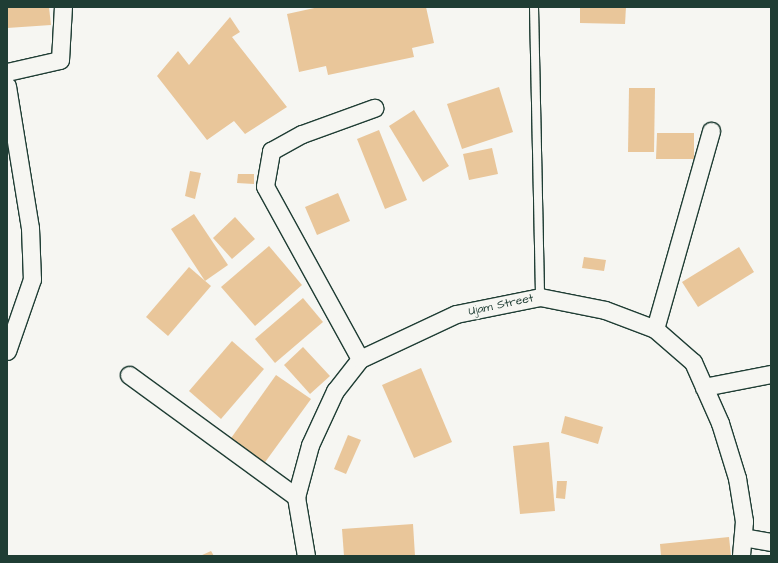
<!DOCTYPE html>
<html>
<head>
<meta charset="utf-8">
<style>
  body { margin:0 }
  #map { position:relative; width:778px; height:563px; overflow:hidden; background:#f6f6f2; font-family:"Architects Daughter",sans-serif }
  div>[style] { position:absolute }
  [style*='--x'] { left:calc(var(--x)*1px); top:calc(var(--y)*1px); width:calc(var(--w)*1px); rotate:calc(var(--a)*1deg) }
  .building>* { inset:0; background:#e9c69a }
  .roads { filter:drop-shadow(1px 0 #1f3d34) drop-shadow(-1px 0 #1f3d34) drop-shadow(0 1px #1f3d34) drop-shadow(0 -1px #1f3d34) }
  .lane>* { height:8px; margin:-4px; padding:0 4px; transform-origin:4px; border-radius:4px; background:#f6f6f2 }
  .street>* { height:17px; margin:-8.5px; padding:0 8.5px; transform-origin:8.5px; border-radius:8.5px; background:#f6f6f2 }
  span { translate:-50% -50%; white-space:nowrap; text-align:center; line-height:1.15; -webkit-text-stroke:3.5px #f6f6f2; paint-order:stroke }
  .street-label { font-size:12px; color:#1f3d34 }
  .frame { position:absolute; inset:0; border:8px solid #1f3d34; pointer-events:none }
</style>
</head>
<body>
<div id="map">
  <div class="building">
    <div style="clip-path:polygon(7px 7px,49px 7px,51px 25px,7px 28px)"></div>
    <div style="clip-path:polygon(319px 7px,426px 7px,434px 43px,412px 48px,414px 57px,328px 75px,326px 66px,299px 72px,287px 14px)"></div>
    <div style="clip-path:polygon(580px 7px,626px 7px,625px 24px,580px 23px)"></div>
    <div style="clip-path:polygon(230px 17px,240px 32px,232px 37px,287px 107px,245px 134px,234px 121px,207px 140px,157px 76px,178px 51px,189px 65px)"></div>
    <div style="clip-path:polygon(499px 87px,513px 132px,462px 149px,447px 104px)"></div>
    <div style="clip-path:polygon(629px 88px,655px 88px,654px 152px,628px 152px)"></div>
    <div style="clip-path:polygon(414px 110px,449px 166px,423px 182px,389px 126px)"></div>
    <div style="clip-path:polygon(379px 130px,407px 200px,385px 209px,357px 139px)"></div>
    <div style="clip-path:polygon(657px 133px,694px 133px,694px 159px,656px 159px)"></div>
    <div style="clip-path:polygon(492px 148px,498px 174px,469px 180px,463px 154px)"></div>
    <div style="clip-path:polygon(190px 171px,201px 173px,195px 199px,185px 196px)"></div>
    <div style="clip-path:polygon(238px 174px,254px 174px,254px 184px,237px 183px)"></div>
    <div style="clip-path:polygon(338px 193px,350px 221px,317px 235px,305px 207px)"></div>
    <div style="clip-path:polygon(194px 214px,228px 265px,205px 281px,171px 229px)"></div>
    <div style="clip-path:polygon(235px 217px,255px 239px,232px 259px,213px 238px)"></div>
    <div style="clip-path:polygon(269px 246px,302px 285px,255px 326px,221px 287px)"></div>
    <div style="clip-path:polygon(739px 247px,754px 272px,698px 307px,682px 282px)"></div>
    <div style="clip-path:polygon(584px 257px,606px 260px,604px 271px,582px 268px)"></div>
    <div style="clip-path:polygon(189px 267px,211px 286px,168px 336px,146px 317px)"></div>
    <div style="clip-path:polygon(303px 298px,323px 322px,275px 363px,255px 339px)"></div>
    <div style="clip-path:polygon(232px 341px,264px 369px,221px 419px,189px 391px)"></div>
    <div style="clip-path:polygon(303px 347px,330px 376px,310px 394px,284px 365px)"></div>
    <div style="clip-path:polygon(421px 368px,452px 442px,414px 458px,382px 385px)"></div>
    <div style="clip-path:polygon(276px 375px,311px 399px,263px 465px,229px 441px)"></div>
    <div style="clip-path:polygon(565px 416px,603px 427px,598px 444px,561px 433px)"></div>
    <div style="clip-path:polygon(348px 435px,361px 440px,346px 474px,334px 469px)"></div>
    <div style="clip-path:polygon(549px 442px,555px 511px,520px 514px,513px 446px)"></div>
    <div style="clip-path:polygon(557px 481px,567px 481px,565px 499px,556px 498px)"></div>
    <div style="clip-path:polygon(413px 524px,415px 556px,344px 556px,342px 529px)"></div>
    <div style="clip-path:polygon(729px 537px,731px 556px,661px 556px,660px 544px)"></div>
    <div style="clip-path:polygon(211px 551px,214px 556px,200px 556px)"></div>
  </div>
  <div class="roads">
    <div class="lane">
      <div style="--x:534;--y:7;--w:290;--a:88.8"></div>
    </div>
    <div class="street">
      <div style="--x:7;--y:72;--w:54;--a:-12.8"></div>
      <div style="--x:60;--y:60;--w:53;--a:-86.8"></div>
      <div style="--x:7;--y:86;--w:144;--a:80.8"></div>
      <div style="--x:30;--y:228;--w:51;--a:87.8"></div>
      <div style="--x:32;--y:279;--w:76;--a:109.1"></div>
      <div style="--x:655;--y:329;--w:206;--a:-74.2"></div>
      <div style="--x:360;--y:359;--w:197;--a:-118.8"></div>
      <div style="--x:265;--y:186;--w:36;--a:-80"></div>
      <div style="--x:271;--y:151;--w:35;--a:-29"></div>
      <div style="--x:302;--y:134;--w:77;--a:-19.9"></div>
      <div style="--x:129;--y:375;--w:207;--a:36.1"></div>
      <div style="--x:704;--y:387;--w:68;--a:-11"></div>
      <div style="--x:743;--y:537;--w:28;--a:10"></div>
      <div style="--x:306;--y:556;--w:60;--a:-99.6"></div>
      <div style="--x:296;--y:497;--w:54;--a:-74.9"></div>
      <div style="--x:310;--y:445;--w:60;--a:-65.2"></div>
      <div style="--x:335;--y:391;--w:41;--a:-52"></div>
      <div style="--x:360;--y:359;--w:106;--a:-25.1"></div>
      <div style="--x:456;--y:314;--w:86;--a:-11.4"></div>
      <div style="--x:540;--y:297;--w:66;--a:11.3"></div>
      <div style="--x:605;--y:310;--w:53;--a:20.8"></div>
      <div style="--x:655;--y:329;--w:50;--a:41"></div>
      <div style="--x:693;--y:362;--w:67;--a:66.1"></div>
      <div style="--x:720;--y:423;--w:58;--a:72.8"></div>
      <div style="--x:737;--y:478;--w:44;--a:80.8"></div>
      <div style="--x:744;--y:521;--w:35;--a:95"></div>
    </div>
  </div>
  <div class="street-label">
    <span style="left:501px;top:305px;rotate:-12deg">Ujam Street</span>
  </div>
  <div class="frame"></div>
</div>
</body>
</html>
